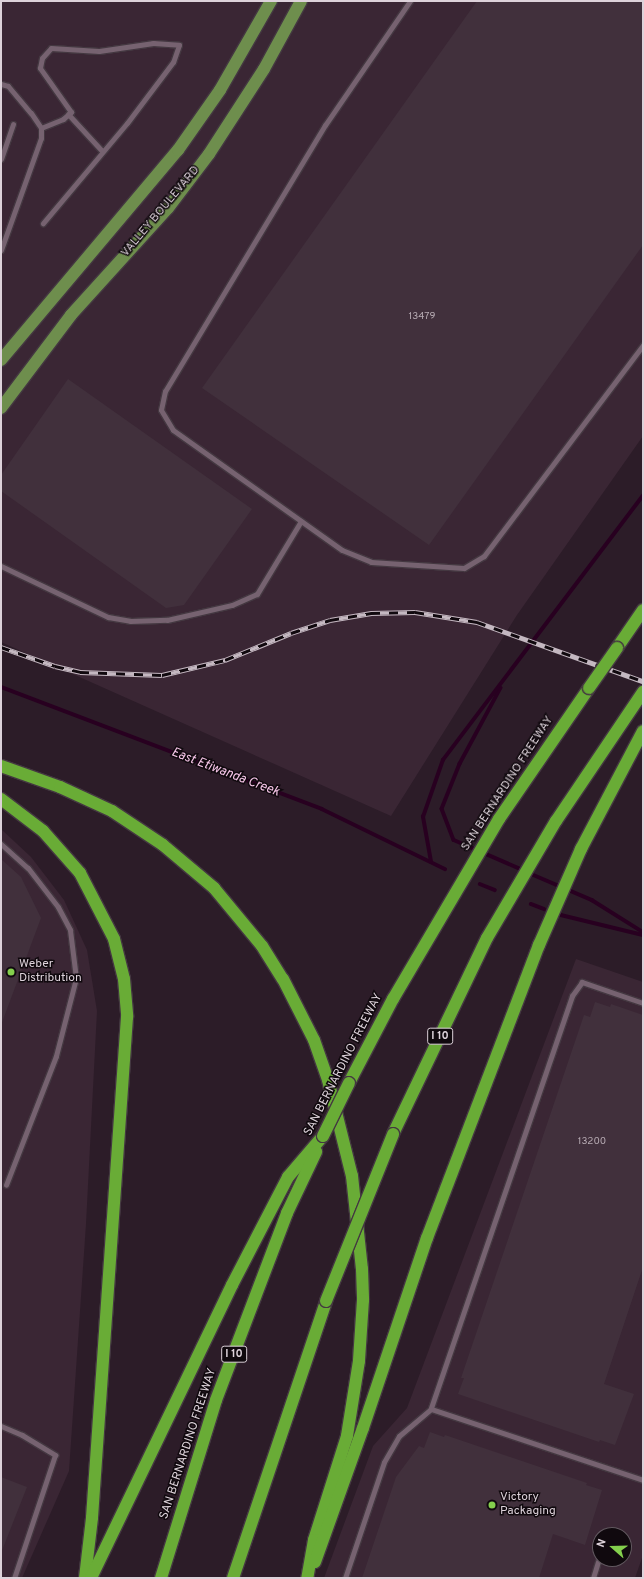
<!DOCTYPE html>
<html>
<head>
<meta charset="utf-8">
<style>
  body { margin:0 }
  #map { position:relative; width:644px; height:1579px; overflow:hidden; background:#2c1c28; font-family:Overpass,sans-serif }
  div>[style] { position:absolute }
  [style*='--x'] { left:calc(var(--x)*1px); top:calc(var(--y)*1px); width:calc(var(--w)*1px); rotate:calc(var(--a)*1deg) }
  .built>* { inset:0; background:#3a2634 }
  .stream>* { height:3.5px; margin:-1.75px; padding:0 1.75px; transform-origin:1.75px; border-radius:1.75px; background:#280020 }
  .building>* { inset:0; background:#41303c }
  .roads { filter:drop-shadow(1px 0 #443841) drop-shadow(-1px 0 #443841) drop-shadow(0 1px #443841) drop-shadow(0 -1px #443841) }
  .lane>* { height:5px; margin:-2.5px; padding:0 2.5px; transform-origin:2.5px; border-radius:2.5px; background:#766270 }
  .primary>* { height:12px; margin:-6px; padding:0 6px; transform-origin:6px; border-radius:6px; background:#6e8e4d }
  .highway>* { height:12px; margin:-6px; padding:0 6px; transform-origin:6px; border-radius:6px; background:#69ac36 }
  .rail>* { height:4.5px; margin-top:-2.25px; transform-origin:0; background:repeating-linear-gradient(90deg,#10090e 0 9px,#c4b8c1 0 18px); box-sizing:border-box; border-block:1px solid #c4b8c1 }
  .bridges { filter:drop-shadow(1px 0 #443841) drop-shadow(-1px 0 #443841) drop-shadow(0 1px #443841) drop-shadow(0 -1px #443841) }
  .highway-bridge>* { height:12px; margin:-6px; padding:0 6px; transform-origin:6px; border-radius:6px; background:#69ac36 }
  .dots>* { width:11px; height:11px; translate:-50% -50%; box-sizing:border-box; border:2px solid #10090e; border-radius:50% }
  span { translate:-50% -50%; white-space:nowrap; text-align:center; line-height:1.15; -webkit-text-stroke:3px #10090e; paint-order:stroke }
  .number-label { font-size:10px; color:#b6aab2 }
  .number-label span { -webkit-text-stroke-width:0 }
  .shield-label span { padding:1px 3px; background:#10090e; border:1px solid; border-radius:3px; -webkit-text-stroke-width:0 }
  .shield-label { font-size:11px; color:#ddd2da; font-weight:700 }
  .street-label { font-size:12px; color:#ddd2da }
  .poi-label { font-size:12px; color:#ddd2da }
  .left { translate:0 -50%; text-align:left }
  .water-label { font-size:13px; color:#f7c6e9; font-style:italic }
  .frame { position:absolute; inset:0; border:2px solid #ddd2da; pointer-events:none }
  .north { position:absolute; left:592px; top:1527px; width:40px; height:40px; box-sizing:border-box; background:#10090e; border:1px solid #625960; border-radius:50%; rotate:290deg; font-size:11px; font-weight:700; line-height:16px; text-align:center; color:#ddd2da }
  .north::after { content:''; display:block; margin:auto; width:14px; height:18px; background:#84cf4d; clip-path:polygon(50% 0,100% 100%,50% 72%,0 100%) }
</style>
</head>
<body>
<div id="map">
  <div class="built">
    <div style="clip-path:polygon(1px 1px,643px 1px,643px 436px,517px 615px,391px 816px,1px 642px)"></div>
    <div style="clip-path:polygon(1px 829px,31px 857px,64px 900px,87px 950px,97px 1011px,86px 1224px,69px 1471px,22px 1578px,1px 1578px)"></div>
    <div style="clip-path:polygon(evenodd,576px 959px,643px 982px,643px 1555px,635px 1578px,324px 1578px,373px 1446px,407px 1408px,576px 959px,600px 1535px,624px 1535px,624px 1559px,600px 1559px,600px 1535px)"></div>
  </div>
  <div class="stream">
    <div style="--x:1;--y:687;--w:343;--a:20.8"></div>
    <div style="--x:322;--y:809;--w:137;--a:26"></div>
    <div style="--x:501;--y:688;--w:86;--a:118.3"></div>
    <div style="--x:460;--y:764;--w:48;--a:111.8"></div>
    <div style="--x:442;--y:809;--w:33;--a:69"></div>
    <div style="--x:454;--y:840;--w:75;--a:23.5"></div>
    <div style="--x:431;--y:862;--w:46;--a:-100.1"></div>
    <div style="--x:423;--y:817;--w:60;--a:-70.7"></div>
    <div style="--x:443;--y:760;--w:331;--a:-52.9"></div>
    <div style="--x:529;--y:873;--w:69;--a:23.2"></div>
    <div style="--x:592;--y:900;--w:60;--a:32.1"></div>
    <div style="--x:480;--y:884;--w:16;--a:22"></div>
    <div style="--x:531;--y:904;--w:14;--a:21"></div>
    <div style="--x:561;--y:915;--w:84;--a:13.7"></div>
  </div>
  <div class="building">
    <div style="clip-path:polygon(477px 1px,643px 1px,643px 245px,429px 545px,202px 388px)"></div>
    <div style="clip-path:polygon(68px 379px,252px 509px,184px 605px,166px 608px,1px 491px,1px 475px)"></div>
    <div style="clip-path:polygon(1px 859px,21px 877px,41px 918px,1px 1025px)"></div>
    <div style="clip-path:polygon(595px 1002px,610px 1007px,611px 1004px,643px 1015px,643px 1267px,604px 1384px,634px 1394px,615px 1445px,600px 1440px,599px 1442px,458px 1394px,464px 1378px,461px 1378px,584px 1015px,590px 1017px)"></div>
    <div style="clip-path:polygon(430px 1432px,444px 1437px,445px 1435px,587px 1483px,586px 1485px,602px 1490px,585px 1545px,553px 1534px,539px 1578px,362px 1578px,396px 1477px,419px 1446px,424px 1448px)"></div>
    <div style="clip-path:polygon(1px 1477px,27px 1487px,1px 1553px)"></div>
  </div>
  <div class="roads">
    <div class="lane">
      <div style="--x:410;--y:1;--w:150;--a:124.4"></div>
      <div style="--x:325;--y:125;--w:310;--a:121"></div>
      <div style="--x:165;--y:391;--w:19;--a:102"></div>
      <div style="--x:161;--y:410;--w:23;--a:59"></div>
      <div style="--x:173;--y:430;--w:207;--a:35.4"></div>
      <div style="--x:342;--y:550;--w:31;--a:22"></div>
      <div style="--x:371;--y:562;--w:93;--a:3.7"></div>
      <div style="--x:464;--y:568;--w:23;--a:-31"></div>
      <div style="--x:484;--y:556;--w:264;--a:-53"></div>
      <div style="--x:1;--y:84;--w:7;--a:16"></div>
      <div style="--x:8;--y:86;--w:35;--a:50"></div>
      <div style="--x:31;--y:113;--w:18;--a:56"></div>
      <div style="--x:41;--y:128;--w:10;--a:90"></div>
      <div style="--x:41;--y:138;--w:119;--a:109.7"></div>
      <div style="--x:68;--y:114;--w:50;--a:47.4"></div>
      <div style="--x:41;--y:128;--w:24;--a:-22"></div>
      <div style="--x:63;--y:119;--w:11;--a:-41"></div>
      <div style="--x:71;--y:112;--w:54;--a:-125.2"></div>
      <div style="--x:40;--y:68;--w:10;--a:-79"></div>
      <div style="--x:42;--y:58;--w:13;--a:-48"></div>
      <div style="--x:51;--y:48;--w:48;--a:3.6"></div>
      <div style="--x:99;--y:51;--w:55;--a:-8.4"></div>
      <div style="--x:153;--y:43;--w:26;--a:4"></div>
      <div style="--x:179;--y:45;--w:18;--a:109"></div>
      <div style="--x:173;--y:62;--w:76;--a:127"></div>
      <div style="--x:127;--y:123;--w:131;--a:130"></div>
      <div style="--x:1;--y:159;--w:37;--a:-71"></div>
      <div style="--x:1;--y:566;--w:119;--a:25.5"></div>
      <div style="--x:108;--y:617;--w:22;--a:10"></div>
      <div style="--x:130;--y:621;--w:37;--a:-2"></div>
      <div style="--x:167;--y:620;--w:67;--a:-13"></div>
      <div style="--x:232;--y:605;--w:27;--a:-24"></div>
      <div style="--x:257;--y:594;--w:85;--a:-58.9"></div>
      <div style="--x:1;--y:844;--w:36;--a:42"></div>
      <div style="--x:28;--y:868;--w:49;--a:52.4"></div>
      <div style="--x:58;--y:907;--w:26;--a:62"></div>
      <div style="--x:70;--y:930;--w:48;--a:82.9"></div>
      <div style="--x:76;--y:978;--w:81;--a:104.4"></div>
      <div style="--x:56;--y:1056;--w:138;--a:111.2"></div>
      <div style="--x:643;--y:1003;--w:65;--a:-161"></div>
      <div style="--x:582;--y:982;--w:17;--a:126"></div>
      <div style="--x:572;--y:996;--w:436;--a:108.9"></div>
      <div style="--x:431;--y:1409;--w:224;--a:18.5"></div>
      <div style="--x:1;--y:1426;--w:23;--a:23"></div>
      <div style="--x:22;--y:1435;--w:39;--a:31"></div>
      <div style="--x:55;--y:1455;--w:130;--a:108.4"></div>
      <div style="--x:345;--y:1578;--w:122;--a:-71.4"></div>
      <div style="--x:384;--y:1462;--w:30;--a:-60"></div>
      <div style="--x:399;--y:1436;--w:42;--a:-40.2"></div>
      <div style="--x:593;--y:1578;--w:17;--a:-73"></div>
    </div>
    <div class="primary">
      <div style="--x:1;--y:360;--w:275;--a:-49.9"></div>
      <div style="--x:178;--y:150;--w:73;--a:-55"></div>
      <div style="--x:220;--y:90;--w:103;--a:-60.2"></div>
      <div style="--x:1;--y:408;--w:116;--a:-53"></div>
      <div style="--x:71;--y:315;--w:144;--a:-47.8"></div>
      <div style="--x:168;--y:208;--w:68;--a:-52.8"></div>
      <div style="--x:209;--y:154;--w:101;--a:-57.1"></div>
      <div style="--x:264;--y:69;--w:77;--a:-61.4"></div>
    </div>
    <div class="highway">
      <div style="--x:617;--y:648;--w:46;--a:-55.6"></div>
      <div style="--x:1;--y:766;--w:63;--a:19.6"></div>
      <div style="--x:60;--y:787;--w:57;--a:24.8"></div>
      <div style="--x:112;--y:811;--w:61;--a:33.7"></div>
      <div style="--x:163;--y:845;--w:67;--a:40.1"></div>
      <div style="--x:214;--y:888;--w:75;--a:50.4"></div>
      <div style="--x:262;--y:946;--w:39;--a:58"></div>
      <div style="--x:283;--y:979;--w:68;--a:63.1"></div>
      <div style="--x:314;--y:1040;--w:42;--a:70.7"></div>
      <div style="--x:328;--y:1080;--w:99;--a:76"></div>
      <div style="--x:352;--y:1176;--w:94;--a:83.9"></div>
      <div style="--x:362;--y:1269;--w:31;--a:88"></div>
      <div style="--x:363;--y:1300;--w:61;--a:93.8"></div>
      <div style="--x:359;--y:1361;--w:76;--a:99.1"></div>
      <div style="--x:347;--y:1436;--w:109;--a:107.6"></div>
      <div style="--x:314;--y:1540;--w:39;--a:100"></div>
      <div style="--x:1;--y:799;--w:53;--a:37.3"></div>
      <div style="--x:43;--y:831;--w:56;--a:48.6"></div>
      <div style="--x:80;--y:873;--w:74;--a:62.7"></div>
      <div style="--x:114;--y:939;--w:41;--a:76"></div>
      <div style="--x:124;--y:979;--w:38;--a:85"></div>
      <div style="--x:127;--y:1017;--w:502;--a:94"></div>
      <div style="--x:92;--y:1518;--w:60;--a:96.7"></div>
      <div style="--x:349;--y:1083;--w:95;--a:-62.4"></div>
      <div style="--x:393;--y:999;--w:209;--a:-59.5"></div>
      <div style="--x:499;--y:819;--w:159;--a:-55.5"></div>
      <div style="--x:393;--y:1134;--w:217;--a:-64.4"></div>
      <div style="--x:487;--y:938;--w:136;--a:-59.5"></div>
      <div style="--x:556;--y:821;--w:156;--a:-56"></div>
      <div style="--x:315;--y:1562;--w:142;--a:-70.3"></div>
      <div style="--x:363;--y:1428;--w:200;--a:-71.4"></div>
      <div style="--x:427;--y:1238;--w:314;--a:-69.1"></div>
      <div style="--x:539;--y:945;--w:105;--a:-66.4"></div>
      <div style="--x:581;--y:849;--w:133;--a:-62.3"></div>
      <div style="--x:91;--y:1578;--w:325;--a:-64.3"></div>
      <div style="--x:232;--y:1285;--w:122;--a:-62.6"></div>
      <div style="--x:288;--y:1177;--w:54;--a:-49.5"></div>
      <div style="--x:161;--y:1578;--w:186;--a:-72.8"></div>
      <div style="--x:216;--y:1400;--w:200;--a:-69.2"></div>
      <div style="--x:287;--y:1213;--w:68;--a:-64.6"></div>
      <div style="--x:233;--y:1578;--w:292;--a:-71.4"></div>
    </div>
  </div>
  <div class="rail">
    <div style="--x:1;--y:647;--w:57;--a:19.4"></div>
    <div style="--x:55;--y:666;--w:26;--a:13"></div>
    <div style="--x:80;--y:672;--w:82;--a:2.1"></div>
    <div style="--x:162;--y:675;--w:65;--a:-13.4"></div>
    <div style="--x:225;--y:660;--w:71;--a:-22.2"></div>
    <div style="--x:291;--y:633;--w:41;--a:-18.4"></div>
    <div style="--x:330;--y:620;--w:42;--a:-9.7"></div>
    <div style="--x:371;--y:613;--w:44;--a:-1.3"></div>
    <div style="--x:415;--y:612;--w:63;--a:9.2"></div>
    <div style="--x:477;--y:622;--w:176;--a:19.6"></div>
  </div>
  <div class="bridges">
    <div class="highway-bridge">
      <div style="--x:589;--y:688;--w:49;--a:-55"></div>
      <div style="--x:323;--y:1136;--w:59;--a:-63.9"></div>
      <div style="--x:326;--y:1301;--w:180;--a:-68.1"></div>
    </div>
  </div>
  <div class="dots">
    <div style="left:11px;top:972px;background:#84cf4d"></div>
    <div style="left:492px;top:1505px;background:#84cf4d"></div>
  </div>
  <div class="number-label">
    <span style="left:422px;top:317px">13479</span>
    <span style="left:592px;top:1142px">13200</span>
  </div>
  <div class="shield-label">
    <span style="left:440px;top:1036px">I 10</span>
    <span style="left:234px;top:1354px">I 10</span>
  </div>
  <div class="street-label">
    <span style="left:161px;top:212px;rotate:-50deg">VALLEY BOULEVARD</span>
    <span style="left:508px;top:784px;rotate:-57deg">SAN BERNARDINO FREEWAY</span>
    <span style="left:344px;top:1065px;rotate:-63deg">SAN BERNARDINO FREEWAY</span>
    <span style="left:189px;top:1444px;rotate:-72deg">SAN BERNARDINO FREEWAY</span>
  </div>
  <div class="poi-label">
    <span class="left" style="left:19px;top:972px">Weber<br>Distribution</span>
    <span class="left" style="left:500px;top:1505px">Victory<br>Packaging</span>
  </div>
  <div class="water-label">
    <span style="left:225px;top:773px;rotate:21deg">East Etiwanda Creek</span>
  </div>
  <div class="frame"></div>
  <div class="north">N</div>
</div>
</body>
</html>
